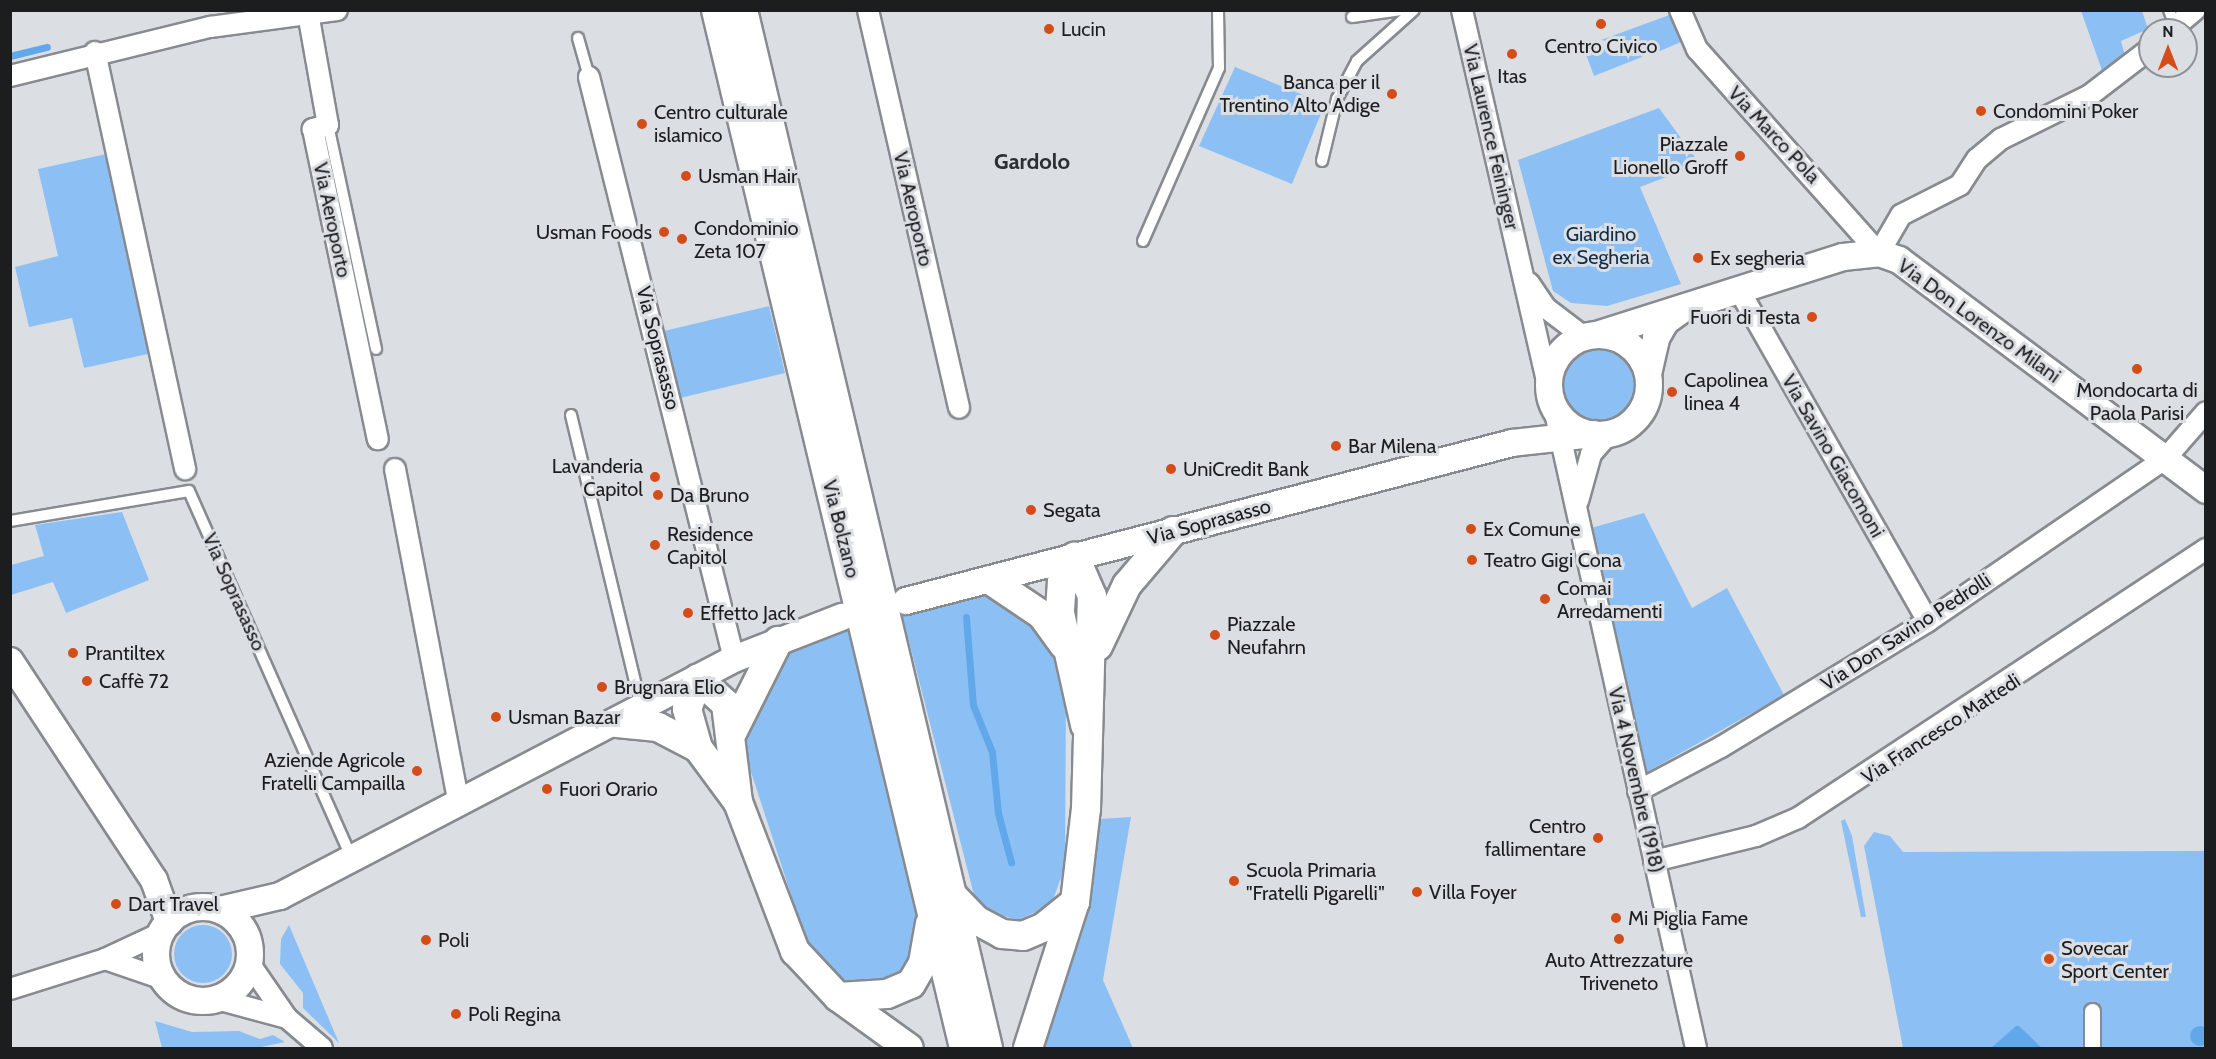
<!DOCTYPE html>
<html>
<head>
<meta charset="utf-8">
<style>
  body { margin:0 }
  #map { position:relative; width:2216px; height:1059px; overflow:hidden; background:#dbdfe4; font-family:Cabin,sans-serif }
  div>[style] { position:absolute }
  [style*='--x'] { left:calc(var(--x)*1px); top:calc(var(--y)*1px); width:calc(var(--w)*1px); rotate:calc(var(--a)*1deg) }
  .green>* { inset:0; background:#8cc0f4 }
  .round { border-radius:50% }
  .water>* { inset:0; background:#61a8eb }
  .stream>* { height:7px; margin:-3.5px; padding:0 3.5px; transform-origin:3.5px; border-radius:3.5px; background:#61a8eb }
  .roads { filter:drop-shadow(2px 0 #878b90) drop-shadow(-2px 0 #878b90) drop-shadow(0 2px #878b90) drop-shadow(0 -2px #878b90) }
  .service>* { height:10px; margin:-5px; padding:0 5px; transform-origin:5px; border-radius:5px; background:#fff }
  .pedestrian>* { height:15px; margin:-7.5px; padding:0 7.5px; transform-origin:7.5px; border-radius:7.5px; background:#fff }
  .minor>* { height:20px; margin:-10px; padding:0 10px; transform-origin:10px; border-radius:10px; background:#fff }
  .tertiary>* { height:26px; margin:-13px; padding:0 13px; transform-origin:13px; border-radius:13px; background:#fff }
  .tertiary>.ring { margin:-13px; padding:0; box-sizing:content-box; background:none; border:26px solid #fff; border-radius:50% }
  .secondary>* { height:28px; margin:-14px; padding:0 14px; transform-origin:14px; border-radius:14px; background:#fff }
  .dots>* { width:16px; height:16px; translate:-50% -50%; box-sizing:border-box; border:3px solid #dbdfe4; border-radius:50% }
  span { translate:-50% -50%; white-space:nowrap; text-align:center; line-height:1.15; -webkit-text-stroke:6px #dbdfe4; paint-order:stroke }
  .poi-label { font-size:20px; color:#1b1d1f }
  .left { translate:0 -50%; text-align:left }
  .right { translate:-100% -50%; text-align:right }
  .street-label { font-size:20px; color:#1b1d1f }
  .park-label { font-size:20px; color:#0f2d48 }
  .quarter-label { font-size:22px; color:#2c2f33; font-weight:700 }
  .frame { position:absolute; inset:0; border:12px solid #1b1d1f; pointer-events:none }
  .north { position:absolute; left:2138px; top:18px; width:60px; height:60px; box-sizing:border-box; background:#dbdfe4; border:2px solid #8e9195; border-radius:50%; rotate:0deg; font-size:16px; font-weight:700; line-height:24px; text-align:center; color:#1b1d1f }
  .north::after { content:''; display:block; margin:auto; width:21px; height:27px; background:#d44d19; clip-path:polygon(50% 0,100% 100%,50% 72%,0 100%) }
</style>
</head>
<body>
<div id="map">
  <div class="green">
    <div style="clip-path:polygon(2081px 11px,2142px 11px,2148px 29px,2121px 41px,2127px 63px,2105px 79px)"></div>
    <div style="clip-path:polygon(1672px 14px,1681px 42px,1660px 51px,1601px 40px)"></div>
    <div style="clip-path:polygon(1592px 47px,1641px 55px,1642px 57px,1594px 76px,1584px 49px)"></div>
    <div style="clip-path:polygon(1235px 67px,1325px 104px,1292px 184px,1199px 146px)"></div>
    <div style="clip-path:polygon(1659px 108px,1700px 164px,1640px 187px,1681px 284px,1607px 306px,1571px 303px,1553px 291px,1518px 160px)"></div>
    <div style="clip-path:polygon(111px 153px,157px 352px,84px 368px,72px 318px,29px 327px,15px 267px,58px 256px,38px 169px)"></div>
    <div style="clip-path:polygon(769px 306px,785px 373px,680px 398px,664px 331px)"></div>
    <div class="round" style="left:1561px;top:346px;width:76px;height:76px"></div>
    <div style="clip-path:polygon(122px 512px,149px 580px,66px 613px,53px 582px,11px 595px,11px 565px,44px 556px,35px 525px)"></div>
    <div style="clip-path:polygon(1644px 513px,1692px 608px,1727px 588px,1784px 695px,1647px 772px,1591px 528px)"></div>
    <div style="clip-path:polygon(989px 591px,1035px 620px,1058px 654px,1066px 693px,1065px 867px,1051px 905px,1018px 920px,990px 912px,975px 899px,902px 614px)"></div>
    <div style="clip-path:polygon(849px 626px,921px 910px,914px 950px,899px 974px,873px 987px,839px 978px,809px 950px,738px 732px,783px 651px)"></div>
    <div style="clip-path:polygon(1131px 817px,1103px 980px,1133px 1048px,1043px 1048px,1088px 915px,1099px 819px)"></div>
    <div style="clip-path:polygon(1845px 819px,1852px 836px,1866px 917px,1861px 917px,1841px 821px)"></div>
    <div style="clip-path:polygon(1874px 832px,1890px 836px,1903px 852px,2205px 851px,2205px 1048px,1903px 1048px,1864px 846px)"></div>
    <div class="round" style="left:174px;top:925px;width:58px;height:58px"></div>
    <div style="clip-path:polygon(289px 925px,339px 1043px,303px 1008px,303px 993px,280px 964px,281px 939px)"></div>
    <div style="clip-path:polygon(155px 1021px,192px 1032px,239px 1031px,260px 1039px,273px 1035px,285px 1042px,257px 1048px,162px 1048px)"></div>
  </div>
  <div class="water">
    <div style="clip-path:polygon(2016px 1026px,2019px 1026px,2042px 1048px,1991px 1048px)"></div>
    <div class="round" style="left:2190px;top:1026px;width:20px;height:20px"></div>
  </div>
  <div class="stream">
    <div style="--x:10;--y:56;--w:38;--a:-14"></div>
    <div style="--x:966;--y:617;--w:88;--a:85.5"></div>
    <div style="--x:973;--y:705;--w:51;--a:68"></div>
    <div style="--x:992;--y:752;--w:61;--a:84.4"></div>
    <div style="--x:998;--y:813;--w:51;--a:75.1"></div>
  </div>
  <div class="roads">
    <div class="service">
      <div style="--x:2169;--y:10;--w:17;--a:69"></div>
      <div style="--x:1352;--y:17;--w:50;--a:-8"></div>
      <div style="--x:578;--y:38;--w:41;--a:74.2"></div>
      <div style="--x:328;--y:125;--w:229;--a:77.9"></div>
      <div style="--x:1322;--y:161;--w:64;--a:-76.4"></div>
      <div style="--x:1337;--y:99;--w:43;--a:-62.2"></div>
      <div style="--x:1357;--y:61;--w:76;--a:-41.8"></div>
      <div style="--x:1143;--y:241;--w:189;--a:-66.3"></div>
      <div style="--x:1219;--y:68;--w:58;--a:-91"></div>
      <div style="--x:571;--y:415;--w:300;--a:76.5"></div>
      <div style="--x:10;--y:521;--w:181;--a:-9.5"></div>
      <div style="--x:189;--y:491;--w:402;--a:66.1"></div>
    </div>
    <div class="pedestrian">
      <div style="--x:2092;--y:1011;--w:37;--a:90"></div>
    </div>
    <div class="minor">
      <div style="--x:868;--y:10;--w:408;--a:77.1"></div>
      <div style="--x:1462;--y:10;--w:391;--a:77.1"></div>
      <div style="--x:1680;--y:10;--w:43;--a:66.4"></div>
      <div style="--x:1697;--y:49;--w:273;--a:48.3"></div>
      <div style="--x:308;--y:13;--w:114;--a:79.9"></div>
      <div style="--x:328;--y:125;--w:16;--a:165"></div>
      <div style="--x:313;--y:129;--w:317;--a:78.2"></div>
      <div style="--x:2171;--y:30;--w:31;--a:-40"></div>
      <div style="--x:95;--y:52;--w:427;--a:77.8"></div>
      <div style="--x:10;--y:76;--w:206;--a:-13.8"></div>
      <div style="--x:210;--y:27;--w:128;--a:-7.6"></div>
      <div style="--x:589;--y:77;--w:600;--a:76.01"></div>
      <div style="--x:1879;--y:253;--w:44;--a:-59.9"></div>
      <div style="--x:1901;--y:215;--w:66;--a:-27"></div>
      <div style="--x:1960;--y:185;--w:31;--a:-57"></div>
      <div style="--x:1977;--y:159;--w:31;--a:-40"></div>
      <div style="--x:2001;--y:139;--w:99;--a:-26.3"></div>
      <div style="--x:2090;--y:95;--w:76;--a:-37.5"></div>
      <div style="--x:1529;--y:283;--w:30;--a:56"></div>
      <div style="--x:1546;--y:308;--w:48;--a:37.3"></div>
      <div style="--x:1739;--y:290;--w:381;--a:60.3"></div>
      <div style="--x:1554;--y:408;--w:656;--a:77.49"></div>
      <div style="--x:395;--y:469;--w:340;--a:79.2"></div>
      <div style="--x:1578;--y:501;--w:49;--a:-74.5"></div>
      <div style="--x:1591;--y:454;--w:28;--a:-49"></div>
      <div style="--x:1638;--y:791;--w:94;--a:-27.9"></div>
      <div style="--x:1721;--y:747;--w:242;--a:-31.3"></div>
      <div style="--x:1928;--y:621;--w:287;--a:-34.4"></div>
      <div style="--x:2165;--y:459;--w:62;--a:-48.9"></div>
      <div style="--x:1654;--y:861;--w:105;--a:-13.8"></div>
      <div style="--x:1756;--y:836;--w:46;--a:-23.2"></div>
      <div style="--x:1798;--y:818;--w:489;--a:-33.4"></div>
      <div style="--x:105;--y:959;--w:61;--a:19"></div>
      <div style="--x:249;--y:963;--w:67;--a:55.4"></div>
      <div style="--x:287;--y:1018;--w:46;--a:40.6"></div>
      <div style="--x:10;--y:989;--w:100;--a:-17.5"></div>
      <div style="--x:105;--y:959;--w:62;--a:-24.9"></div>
      <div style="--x:217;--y:999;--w:73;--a:15.2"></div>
    </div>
    <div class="tertiary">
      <div style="--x:1597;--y:335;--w:258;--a:-17.6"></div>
      <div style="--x:1843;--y:257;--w:36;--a:-6"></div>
      <div style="--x:1879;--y:253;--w:21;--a:19"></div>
      <div style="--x:1899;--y:260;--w:384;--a:36.8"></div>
      <div class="ring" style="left:1549px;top:335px;width:74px;height:74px"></div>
      <div style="--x:1648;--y:374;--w:37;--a:-77"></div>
      <div style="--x:1656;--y:338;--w:20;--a:-60"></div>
      <div style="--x:1666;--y:321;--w:21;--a:-35"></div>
      <div style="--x:906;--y:601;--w:626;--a:-14.61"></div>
      <div style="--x:1512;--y:443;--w:82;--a:-6.3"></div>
      <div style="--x:10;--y:661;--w:262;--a:56.7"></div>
      <div style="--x:154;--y:880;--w:45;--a:70.3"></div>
      <div class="ring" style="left:156px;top:907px;width:68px;height:68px"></div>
      <div style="--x:220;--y:910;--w:62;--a:-13.1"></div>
      <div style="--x:280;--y:896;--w:512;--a:-27.57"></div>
      <div style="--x:734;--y:659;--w:116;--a:-21.3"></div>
    </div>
    <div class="secondary">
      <div style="--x:716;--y:10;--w:1067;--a:76.56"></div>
      <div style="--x:743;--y:10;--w:1067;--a:76.72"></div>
      <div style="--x:990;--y:580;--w:63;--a:33.9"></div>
      <div style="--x:1042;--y:615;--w:37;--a:54"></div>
      <div style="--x:1098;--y:646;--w:68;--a:-64.6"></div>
      <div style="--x:1127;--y:585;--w:71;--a:-49.6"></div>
      <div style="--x:617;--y:723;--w:41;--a:5.6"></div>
      <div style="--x:658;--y:727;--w:45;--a:27.7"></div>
      <div style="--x:733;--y:731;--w:101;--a:-63.4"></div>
      <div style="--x:738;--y:802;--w:99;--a:-97"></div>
      <div style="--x:726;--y:704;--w:38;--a:-138"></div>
      <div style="--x:698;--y:679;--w:32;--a:110"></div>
      <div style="--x:687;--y:709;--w:41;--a:74.2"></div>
      <div style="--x:698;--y:748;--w:67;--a:53.5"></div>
      <div style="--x:738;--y:802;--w:160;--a:69.1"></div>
      <div style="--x:795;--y:951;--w:63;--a:46.9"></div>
      <div style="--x:838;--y:997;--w:87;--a:35.7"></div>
      <div style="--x:952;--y:895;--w:35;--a:46"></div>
      <div style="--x:976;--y:920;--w:30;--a:28"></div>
      <div style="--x:1002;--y:934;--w:21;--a:5"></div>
      <div style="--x:1023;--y:936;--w:23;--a:-23"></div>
      <div style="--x:1044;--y:927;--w:40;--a:-39"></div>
      <div style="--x:838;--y:997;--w:49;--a:-3.5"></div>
      <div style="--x:887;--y:994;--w:26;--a:-23"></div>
      <div style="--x:911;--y:984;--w:24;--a:-60"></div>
      <div style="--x:923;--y:963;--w:40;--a:-80"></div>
      <div style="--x:1028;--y:1048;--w:153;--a:-72.2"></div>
      <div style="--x:1075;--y:902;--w:94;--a:-83.3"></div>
      <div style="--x:1086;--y:809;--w:213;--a:-88.4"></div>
      <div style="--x:1092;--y:596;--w:43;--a:-113.6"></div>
      <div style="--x:1075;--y:557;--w:27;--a:118"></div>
      <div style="--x:1062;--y:581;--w:32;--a:94"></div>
      <div style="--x:1060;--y:613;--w:115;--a:77.4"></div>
    </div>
  </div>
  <div class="dots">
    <div style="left:1601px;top:24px;background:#d44d19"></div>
    <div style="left:1049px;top:29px;background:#d44d19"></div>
    <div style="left:1512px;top:54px;background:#d44d19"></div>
    <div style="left:1392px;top:94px;background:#d44d19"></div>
    <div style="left:1981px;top:111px;background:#d44d19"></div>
    <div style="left:642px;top:124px;background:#d44d19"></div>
    <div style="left:1740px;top:156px;background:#d44d19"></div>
    <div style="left:686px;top:176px;background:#d44d19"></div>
    <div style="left:664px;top:232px;background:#d44d19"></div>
    <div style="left:682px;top:239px;background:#d44d19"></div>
    <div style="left:1698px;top:258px;background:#d44d19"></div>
    <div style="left:1812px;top:317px;background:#d44d19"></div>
    <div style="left:2137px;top:369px;background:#d44d19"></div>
    <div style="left:1672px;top:392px;background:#d44d19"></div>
    <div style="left:1336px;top:446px;background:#d44d19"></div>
    <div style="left:1171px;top:469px;background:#d44d19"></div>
    <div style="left:655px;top:477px;background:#d44d19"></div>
    <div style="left:658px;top:495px;background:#d44d19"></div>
    <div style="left:1031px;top:510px;background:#d44d19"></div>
    <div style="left:1471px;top:529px;background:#d44d19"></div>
    <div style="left:655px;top:545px;background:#d44d19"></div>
    <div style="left:1472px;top:560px;background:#d44d19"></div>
    <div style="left:1545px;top:599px;background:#d44d19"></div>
    <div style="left:688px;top:613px;background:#d44d19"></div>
    <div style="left:1215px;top:635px;background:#d44d19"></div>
    <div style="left:73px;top:653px;background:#d44d19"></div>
    <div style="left:87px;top:681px;background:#d44d19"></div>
    <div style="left:602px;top:687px;background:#d44d19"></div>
    <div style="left:496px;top:717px;background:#d44d19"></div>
    <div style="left:417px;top:771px;background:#d44d19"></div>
    <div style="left:547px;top:789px;background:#d44d19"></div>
    <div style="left:1598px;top:838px;background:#d44d19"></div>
    <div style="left:1234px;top:881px;background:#d44d19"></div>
    <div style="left:1417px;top:892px;background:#d44d19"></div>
    <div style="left:116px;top:904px;background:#d44d19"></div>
    <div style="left:1616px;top:918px;background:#d44d19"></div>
    <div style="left:1619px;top:939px;background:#d44d19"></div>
    <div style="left:426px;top:940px;background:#d44d19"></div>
    <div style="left:2049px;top:959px;background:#d44d19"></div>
    <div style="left:456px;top:1014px;background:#d44d19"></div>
  </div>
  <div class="poi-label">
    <span class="left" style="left:1061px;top:29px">Lucin</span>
    <span style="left:1601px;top:46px">Centro Civico</span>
    <span style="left:1512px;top:76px">Itas</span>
    <span class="right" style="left:1380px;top:94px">Banca per il<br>Trentino Alto Adige</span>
    <span class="left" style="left:1993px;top:111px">Condomini Poker</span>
    <span class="left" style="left:654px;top:124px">Centro culturale<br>islamico</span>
    <span class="right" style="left:1728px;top:156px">Piazzale<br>Lionello Groff</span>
    <span class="left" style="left:698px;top:176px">Usman Hair</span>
    <span class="left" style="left:694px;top:240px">Condominio<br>Zeta 107</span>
    <span class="right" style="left:652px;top:232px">Usman Foods</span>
    <span class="left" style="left:1710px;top:258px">Ex segheria</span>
    <span class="right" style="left:1800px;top:317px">Fuori di Testa</span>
    <span class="left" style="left:1684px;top:392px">Capolinea<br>linea 4</span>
    <span style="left:2137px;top:402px">Mondocarta di<br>Paola Parisi</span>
    <span class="left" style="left:1348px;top:446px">Bar Milena</span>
    <span class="right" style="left:643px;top:478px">Lavanderia<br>Capitol</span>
    <span class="left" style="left:1183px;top:469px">UniCredit Bank</span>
    <span class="left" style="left:670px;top:495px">Da Bruno</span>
    <span class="left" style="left:1043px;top:510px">Segata</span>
    <span class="left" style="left:1483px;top:529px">Ex Comune</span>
    <span class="left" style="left:667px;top:546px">Residence<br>Capitol</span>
    <span class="left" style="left:1484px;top:560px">Teatro Gigi Cona</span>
    <span class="left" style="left:1557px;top:600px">Comai<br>Arredamenti</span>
    <span class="left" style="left:700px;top:613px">Effetto Jack</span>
    <span class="left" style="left:1227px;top:636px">Piazzale<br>Neufahrn</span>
    <span class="left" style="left:85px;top:653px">Prantiltex</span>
    <span class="left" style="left:99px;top:681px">Caffè 72</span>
    <span class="left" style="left:614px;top:687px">Brugnara Elio</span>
    <span class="left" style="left:508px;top:717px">Usman Bazar</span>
    <span class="right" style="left:405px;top:772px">Aziende Agricole<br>Fratelli Campailla</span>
    <span class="left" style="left:559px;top:789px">Fuori Orario</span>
    <span class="right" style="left:1586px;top:838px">Centro<br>fallimentare</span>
    <span class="left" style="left:1246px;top:882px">Scuola Primaria<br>"Fratelli Pigarelli"</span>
    <span class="left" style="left:1429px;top:892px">Villa Foyer</span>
    <span class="left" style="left:128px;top:904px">Dart Travel</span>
    <span class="left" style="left:1628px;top:918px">Mi Piglia Fame</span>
    <span class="left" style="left:438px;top:940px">Poli</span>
    <span class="left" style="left:2061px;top:960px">Sovecar<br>Sport Center</span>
    <span style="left:1619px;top:972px">Auto Attrezzature<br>Triveneto</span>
    <span class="left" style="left:468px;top:1014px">Poli Regina</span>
  </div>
  <div class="street-label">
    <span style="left:1774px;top:135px;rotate:47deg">Via Marco Pola</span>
    <span style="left:1491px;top:137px;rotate:77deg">Via Laurence Feininger</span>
    <span style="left:913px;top:209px;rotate:77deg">Via Aeroporto</span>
    <span style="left:332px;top:220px;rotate:78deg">Via Aeroporto</span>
    <span style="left:1979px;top:321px;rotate:36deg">Via Don Lorenzo Milani</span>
    <span style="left:658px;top:348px;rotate:76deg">Via Soprasasso</span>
    <span style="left:1833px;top:456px;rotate:60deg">Via Savino Giacomoni</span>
    <span style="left:1209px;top:522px;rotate:-15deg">Via Soprasasso</span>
    <span style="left:841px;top:529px;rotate:76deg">Via Bolzano</span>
    <span style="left:234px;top:592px;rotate:66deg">Via Soprasasso</span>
    <span style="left:1906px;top:632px;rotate:-33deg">Via Don Savino Pedrolli</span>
    <span style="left:1941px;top:729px;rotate:-33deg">Via Francesco Mattedi</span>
    <span style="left:1636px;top:780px;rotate:77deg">Via 4 Novembre (1918)</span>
  </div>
  <div class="park-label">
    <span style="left:1601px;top:246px">Giardino<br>ex Segheria</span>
  </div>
  <div class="quarter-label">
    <span style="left:1032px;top:162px">Gardolo</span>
  </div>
  <div class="frame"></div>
  <div class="north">N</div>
</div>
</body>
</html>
